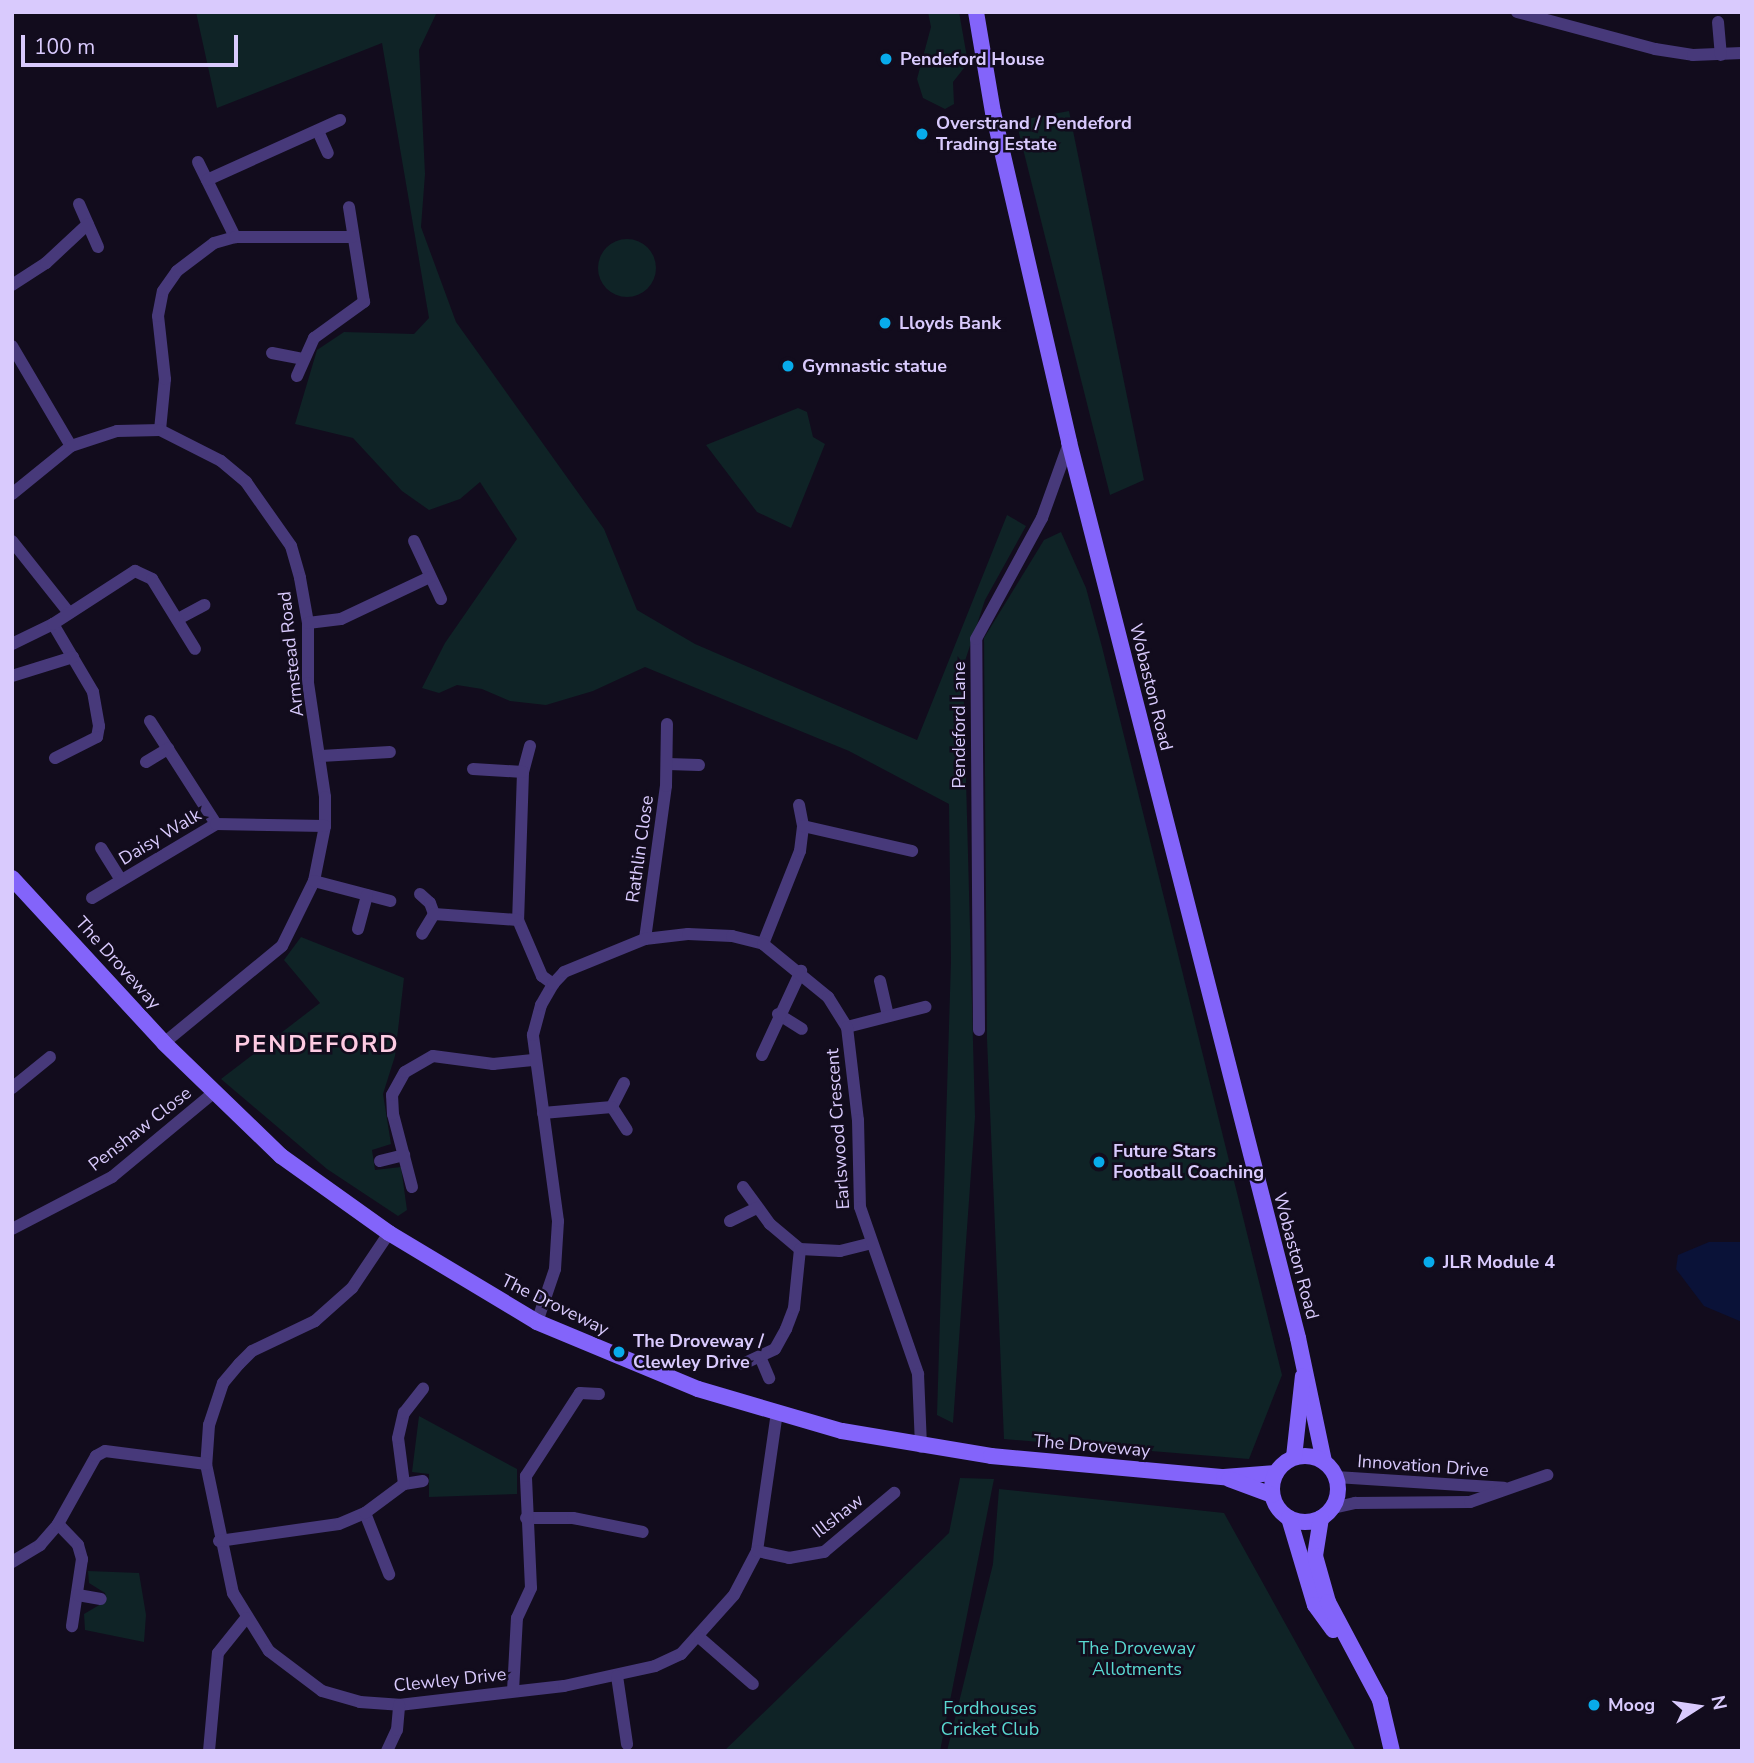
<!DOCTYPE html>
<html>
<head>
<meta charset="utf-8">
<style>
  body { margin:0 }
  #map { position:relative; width:1754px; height:1763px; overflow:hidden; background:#120c1d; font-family:"Nunito Sans",sans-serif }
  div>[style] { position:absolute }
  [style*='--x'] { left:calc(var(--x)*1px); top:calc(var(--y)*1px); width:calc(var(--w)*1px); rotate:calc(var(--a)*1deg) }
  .green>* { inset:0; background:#0f2326 }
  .round { border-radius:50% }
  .water>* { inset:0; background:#0a1238 }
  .street>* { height:12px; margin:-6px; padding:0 6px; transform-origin:6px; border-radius:6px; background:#47397a }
  .secondary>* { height:16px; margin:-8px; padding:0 8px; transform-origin:8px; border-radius:8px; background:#8364fa }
  .secondary>.ring { margin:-8px; padding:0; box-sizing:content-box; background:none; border:16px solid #8364fa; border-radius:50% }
  .dots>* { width:19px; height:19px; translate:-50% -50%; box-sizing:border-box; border:4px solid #120c1d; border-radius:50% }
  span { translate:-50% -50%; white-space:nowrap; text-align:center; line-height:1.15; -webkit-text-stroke:5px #120c1d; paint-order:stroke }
  .poi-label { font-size:18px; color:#d9cafd; font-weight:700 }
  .left { translate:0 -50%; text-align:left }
  .street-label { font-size:18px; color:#d9cafd }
  .park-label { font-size:18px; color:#59d9d1 }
  .district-label { font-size:24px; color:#fdcbe2; font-weight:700; letter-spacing:2px }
  .frame { position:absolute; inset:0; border:14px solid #d9cafd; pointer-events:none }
  .north { position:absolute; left:1663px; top:1672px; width:70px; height:70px; -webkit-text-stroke:5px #120c1d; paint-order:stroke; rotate:78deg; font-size:19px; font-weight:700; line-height:28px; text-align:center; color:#d9cafd }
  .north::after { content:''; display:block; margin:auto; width:24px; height:32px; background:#d9cafd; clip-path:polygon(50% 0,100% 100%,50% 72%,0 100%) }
  .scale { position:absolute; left:21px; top:35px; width:217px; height:32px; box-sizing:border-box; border:4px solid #d9cafd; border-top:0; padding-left:9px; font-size:21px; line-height:24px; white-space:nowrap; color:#d9cafd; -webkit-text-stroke:5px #120c1d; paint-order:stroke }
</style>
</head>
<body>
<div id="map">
  <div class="green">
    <div style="clip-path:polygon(196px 12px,437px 12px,419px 50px,425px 174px,421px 227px,456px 322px,604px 529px,637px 610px,695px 644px,917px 740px,1007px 515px,1026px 526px,985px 600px,963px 667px,975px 1117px,953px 1423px,937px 1415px,951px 961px,949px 804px,849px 751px,645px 667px,593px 691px,546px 705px,510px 701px,482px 689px,457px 685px,439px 693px,422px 688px,445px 643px,517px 539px,480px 482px,460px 499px,429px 510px,402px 491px,353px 438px,295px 424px,317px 350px,344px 332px,414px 334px,429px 318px,382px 43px,217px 108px)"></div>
    <div style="clip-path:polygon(928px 12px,959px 12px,968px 63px,953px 82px,954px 104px,945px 109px,923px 98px,917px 79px,931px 27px)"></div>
    <div style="clip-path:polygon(1069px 111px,1144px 480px,1110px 495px,1016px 121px)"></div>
    <div class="round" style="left:598px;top:239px;width:58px;height:58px"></div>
    <div style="clip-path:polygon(798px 408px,807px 412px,813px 437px,825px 444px,791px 528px,757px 512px,706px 445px)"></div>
    <div style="clip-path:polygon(1061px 532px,1086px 588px,1102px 647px,1282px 1375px,1249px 1459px,1004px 1439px,987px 1039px,984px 638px,1044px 540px)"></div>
    <div style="clip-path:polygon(301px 937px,404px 978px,395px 1056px,383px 1094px,391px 1144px,372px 1150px,375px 1170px,401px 1167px,407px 1210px,398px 1216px,327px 1169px,221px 1079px,320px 1003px,284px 960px)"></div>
    <div style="clip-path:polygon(419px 1416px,517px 1469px,517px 1494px,429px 1497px,429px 1474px,412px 1472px)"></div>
    <div style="clip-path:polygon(960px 1478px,994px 1479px,940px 1751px,724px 1751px,949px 1533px)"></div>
    <div style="clip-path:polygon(999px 1489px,1224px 1513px,1356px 1751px,947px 1751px,993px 1564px)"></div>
    <div style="clip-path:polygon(88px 1571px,139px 1573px,146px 1615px,144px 1642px,85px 1630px,84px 1614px,106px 1601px,105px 1593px,89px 1583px)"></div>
  </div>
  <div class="water">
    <div style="clip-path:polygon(1709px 1242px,1742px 1242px,1742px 1322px,1704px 1306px,1676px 1269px,1678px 1255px)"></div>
  </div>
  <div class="street">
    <div style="--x:1517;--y:12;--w:143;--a:15"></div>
    <div style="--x:1655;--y:49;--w:38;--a:9"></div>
    <div style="--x:1693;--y:55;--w:49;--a:-2.3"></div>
    <div style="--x:1718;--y:22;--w:33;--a:85"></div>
    <div style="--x:318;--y:131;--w:24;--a:66"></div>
    <div style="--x:198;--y:162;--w:84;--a:63.7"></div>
    <div style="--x:207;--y:180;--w:146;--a:-24.3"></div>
    <div style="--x:79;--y:204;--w:47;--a:66.2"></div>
    <div style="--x:12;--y:285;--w:40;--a:-32.9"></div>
    <div style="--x:46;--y:263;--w:57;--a:-42.9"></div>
    <div style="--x:12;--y:346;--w:116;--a:59.5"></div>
    <div style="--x:272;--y:353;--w:31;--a:11"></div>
    <div style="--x:297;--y:376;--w:42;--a:-65.9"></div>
    <div style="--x:314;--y:338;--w:62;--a:-35.8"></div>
    <div style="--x:364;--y:302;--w:96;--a:-99"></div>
    <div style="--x:160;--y:430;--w:51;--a:-84.4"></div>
    <div style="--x:165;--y:379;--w:63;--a:-96.3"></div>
    <div style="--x:158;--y:316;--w:25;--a:-79"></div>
    <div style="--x:163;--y:291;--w:24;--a:-55"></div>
    <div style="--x:177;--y:271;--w:46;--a:-37.1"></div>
    <div style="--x:214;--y:243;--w:22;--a:-16"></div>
    <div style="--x:235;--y:237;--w:117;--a:0"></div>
    <div style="--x:12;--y:494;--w:76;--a:-39.1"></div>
    <div style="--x:71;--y:446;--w:48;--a:-18.1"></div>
    <div style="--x:117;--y:431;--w:43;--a:-1.3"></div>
    <div style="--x:160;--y:430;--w:68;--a:26.9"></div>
    <div style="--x:221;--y:461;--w:33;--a:40"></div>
    <div style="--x:246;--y:482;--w:78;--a:54.9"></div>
    <div style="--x:291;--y:546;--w:33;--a:74"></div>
    <div style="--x:300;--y:578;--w:46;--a:79.9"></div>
    <div style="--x:308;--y:623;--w:60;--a:90"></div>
    <div style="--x:308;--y:683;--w:115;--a:81.5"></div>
    <div style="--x:325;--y:797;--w:29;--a:90"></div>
    <div style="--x:325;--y:826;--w:56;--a:101.3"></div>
    <div style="--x:314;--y:881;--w:72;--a:116.2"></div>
    <div style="--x:282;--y:946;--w:153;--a:140.6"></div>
    <div style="--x:12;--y:541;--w:92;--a:51.6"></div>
    <div style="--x:414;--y:541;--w:64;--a:65"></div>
    <div style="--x:178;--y:619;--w:30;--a:-28"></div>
    <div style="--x:308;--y:623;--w:33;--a:-7"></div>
    <div style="--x:341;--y:619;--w:98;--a:-25.3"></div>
    <div style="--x:53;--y:624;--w:79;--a:59.5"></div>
    <div style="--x:93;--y:692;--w:35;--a:80"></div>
    <div style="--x:99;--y:726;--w:11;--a:100"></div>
    <div style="--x:97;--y:737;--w:47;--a:153.4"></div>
    <div style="--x:12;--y:644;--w:46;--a:-26"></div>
    <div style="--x:53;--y:624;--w:98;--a:-32.9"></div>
    <div style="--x:135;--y:571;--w:19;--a:25"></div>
    <div style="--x:152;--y:579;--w:82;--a:58.4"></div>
    <div style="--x:12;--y:676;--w:64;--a:-17.3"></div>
    <div style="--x:150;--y:721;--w:122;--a:57.3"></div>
    <div style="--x:530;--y:746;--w:27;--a:105"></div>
    <div style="--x:523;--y:772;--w:148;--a:91.9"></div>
    <div style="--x:518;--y:920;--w:61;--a:66.8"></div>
    <div style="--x:542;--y:976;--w:14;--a:36"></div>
    <div style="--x:321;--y:756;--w:69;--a:-3.3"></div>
    <div style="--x:146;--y:762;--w:26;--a:-31"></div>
    <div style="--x:668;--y:764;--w:31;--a:2"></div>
    <div style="--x:473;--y:769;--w:50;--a:3.4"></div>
    <div style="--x:799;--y:805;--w:21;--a:79"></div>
    <div style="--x:101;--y:848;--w:38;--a:58"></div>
    <div style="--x:314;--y:881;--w:79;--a:14.7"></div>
    <div style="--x:420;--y:894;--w:13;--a:42"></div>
    <div style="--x:430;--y:903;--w:12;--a:70"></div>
    <div style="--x:434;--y:914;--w:23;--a:121"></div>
    <div style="--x:92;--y:898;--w:144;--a:-30.8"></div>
    <div style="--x:216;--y:824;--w:109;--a:1.1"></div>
    <div style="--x:434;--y:914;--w:84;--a:4.1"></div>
    <div style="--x:358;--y:929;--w:35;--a:-75"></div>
    <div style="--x:645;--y:939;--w:154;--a:-82.2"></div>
    <div style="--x:666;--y:786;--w:62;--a:-89.1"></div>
    <div style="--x:763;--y:944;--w:100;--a:-68.3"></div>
    <div style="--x:800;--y:851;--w:25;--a:-83"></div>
    <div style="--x:803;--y:826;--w:112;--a:12.9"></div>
    <div style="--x:880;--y:981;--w:36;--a:77"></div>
    <div style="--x:778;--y:1014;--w:28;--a:32"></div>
    <div style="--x:847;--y:1027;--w:81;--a:-14.4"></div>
    <div style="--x:979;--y:1030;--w:391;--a:-90.4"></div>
    <div style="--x:976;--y:639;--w:138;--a:-61.4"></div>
    <div style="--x:1042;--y:518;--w:80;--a:-70.2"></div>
    <div style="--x:762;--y:1055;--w:93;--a:-65.1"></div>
    <div style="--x:624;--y:1083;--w:27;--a:117"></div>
    <div style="--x:612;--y:1107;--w:27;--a:57"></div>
    <div style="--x:12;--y:1088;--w:49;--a:-39.2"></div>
    <div style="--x:543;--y:1113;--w:69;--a:-5"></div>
    <div style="--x:380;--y:1161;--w:25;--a:-14"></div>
    <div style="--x:412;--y:1187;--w:75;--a:-104.6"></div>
    <div style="--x:393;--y:1114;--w:19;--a:-93"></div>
    <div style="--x:392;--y:1095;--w:26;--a:-61"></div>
    <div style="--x:405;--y:1072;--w:32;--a:-30"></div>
    <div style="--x:433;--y:1056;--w:61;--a:7.6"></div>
    <div style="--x:493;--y:1064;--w:40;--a:-5.7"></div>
    <div style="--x:743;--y:1187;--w:46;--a:53.9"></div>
    <div style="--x:770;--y:1224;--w:39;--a:40"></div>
    <div style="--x:800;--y:1249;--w:40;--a:2.9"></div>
    <div style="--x:840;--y:1251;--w:30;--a:-14"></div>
    <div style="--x:730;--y:1221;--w:30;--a:-26"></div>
    <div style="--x:12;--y:1229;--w:113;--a:-27.5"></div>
    <div style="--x:112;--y:1177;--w:131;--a:-39.7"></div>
    <div style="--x:389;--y:1233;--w:66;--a:123.9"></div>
    <div style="--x:352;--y:1288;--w:50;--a:138.3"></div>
    <div style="--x:315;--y:1321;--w:70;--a:154.5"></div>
    <div style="--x:252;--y:1351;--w:18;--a:135"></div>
    <div style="--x:239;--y:1364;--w:25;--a:130"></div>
    <div style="--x:223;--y:1383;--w:44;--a:108.4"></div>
    <div style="--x:209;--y:1425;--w:39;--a:94"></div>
    <div style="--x:206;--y:1464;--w:132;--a:78.2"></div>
    <div style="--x:233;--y:1593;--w:68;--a:58.2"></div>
    <div style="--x:269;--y:1651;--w:66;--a:37"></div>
    <div style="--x:322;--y:1691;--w:40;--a:16"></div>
    <div style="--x:360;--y:1702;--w:39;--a:4"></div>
    <div style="--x:399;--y:1705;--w:166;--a:-6.6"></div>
    <div style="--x:564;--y:1686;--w:93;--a:-12.4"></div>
    <div style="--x:655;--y:1666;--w:29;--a:-25"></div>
    <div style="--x:681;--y:1654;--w:79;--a:-48.1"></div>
    <div style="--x:734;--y:1595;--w:50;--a:-62.4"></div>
    <div style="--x:757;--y:1551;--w:139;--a:-81.8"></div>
    <div style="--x:537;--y:1322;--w:56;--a:-71.2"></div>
    <div style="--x:555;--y:1269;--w:48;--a:-86.4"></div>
    <div style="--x:558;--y:1221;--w:188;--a:-97.7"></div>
    <div style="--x:533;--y:1035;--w:31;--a:-75"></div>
    <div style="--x:541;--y:1005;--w:24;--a:-60"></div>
    <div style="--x:553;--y:984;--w:16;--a:-47"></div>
    <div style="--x:564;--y:972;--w:87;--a:-22.2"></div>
    <div style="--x:645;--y:939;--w:43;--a:-6.6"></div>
    <div style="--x:688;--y:934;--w:44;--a:2.6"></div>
    <div style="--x:732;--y:936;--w:32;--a:14"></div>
    <div style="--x:763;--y:944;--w:84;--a:39.2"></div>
    <div style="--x:828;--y:997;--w:36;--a:58"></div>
    <div style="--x:847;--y:1027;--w:94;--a:83.3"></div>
    <div style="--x:858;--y:1120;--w:87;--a:88.7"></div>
    <div style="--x:860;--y:1207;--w:177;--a:70.8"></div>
    <div style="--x:918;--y:1374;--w:73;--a:87.6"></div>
    <div style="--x:761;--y:1359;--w:21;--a:67"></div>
    <div style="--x:743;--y:1364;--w:35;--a:-25"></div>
    <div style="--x:775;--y:1349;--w:23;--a:-61"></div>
    <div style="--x:786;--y:1329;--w:22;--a:-69"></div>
    <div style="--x:794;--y:1308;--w:59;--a:-84.2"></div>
    <div style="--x:1336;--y:1477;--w:168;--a:3.7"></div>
    <div style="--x:404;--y:1484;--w:19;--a:-9"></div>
    <div style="--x:1333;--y:1508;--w:23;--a:-13"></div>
    <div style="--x:1355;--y:1503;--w:115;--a:-0.5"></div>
    <div style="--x:1470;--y:1502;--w:82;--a:-19.3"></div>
    <div style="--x:365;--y:1513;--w:66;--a:68.5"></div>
    <div style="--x:526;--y:1518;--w:47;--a:0"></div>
    <div style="--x:573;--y:1518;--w:71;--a:11.3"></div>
    <div style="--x:58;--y:1524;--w:29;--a:46"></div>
    <div style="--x:78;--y:1545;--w:15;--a:74"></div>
    <div style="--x:82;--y:1559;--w:68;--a:98.5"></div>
    <div style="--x:219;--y:1541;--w:121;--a:-8.1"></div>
    <div style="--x:339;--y:1524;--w:28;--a:-23"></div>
    <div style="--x:365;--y:1513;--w:49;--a:-36.6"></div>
    <div style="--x:404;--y:1484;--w:46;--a:-97.4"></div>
    <div style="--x:398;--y:1438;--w:26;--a:-77"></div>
    <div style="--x:404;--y:1413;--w:31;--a:-52"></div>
    <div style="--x:757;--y:1551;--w:33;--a:12"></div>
    <div style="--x:789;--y:1558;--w:36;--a:-10"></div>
    <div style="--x:824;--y:1552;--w:92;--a:-40.1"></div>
    <div style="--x:12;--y:1562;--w:33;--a:-31"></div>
    <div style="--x:40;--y:1545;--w:28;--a:-49"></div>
    <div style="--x:58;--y:1524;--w:78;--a:-60.8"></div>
    <div style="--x:96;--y:1456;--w:10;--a:-29"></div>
    <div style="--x:105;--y:1451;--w:102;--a:7.3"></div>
    <div style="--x:78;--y:1595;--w:23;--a:10"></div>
    <div style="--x:700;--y:1638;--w:70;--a:41"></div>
    <div style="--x:617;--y:1676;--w:69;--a:81.6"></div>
    <div style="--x:513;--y:1691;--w:73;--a:-86.9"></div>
    <div style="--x:517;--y:1618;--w:33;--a:-65"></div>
    <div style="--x:531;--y:1588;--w:112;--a:-92.6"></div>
    <div style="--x:526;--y:1476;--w:99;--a:-57"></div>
    <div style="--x:580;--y:1393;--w:19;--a:3"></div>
    <div style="--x:209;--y:1751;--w:98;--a:-84.8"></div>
    <div style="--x:218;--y:1653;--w:45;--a:-51.3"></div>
    <div style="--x:387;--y:1751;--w:23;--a:-65"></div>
    <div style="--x:397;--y:1730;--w:25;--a:-85"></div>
  </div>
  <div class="secondary">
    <div style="--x:976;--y:12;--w:101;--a:80.4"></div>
    <div style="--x:993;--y:112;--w:339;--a:77"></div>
    <div style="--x:1069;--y:442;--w:925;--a:75.66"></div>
    <div style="--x:1298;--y:1338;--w:126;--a:78.1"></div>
    <div style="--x:12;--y:878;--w:224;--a:47.3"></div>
    <div style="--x:164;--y:1043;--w:163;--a:44"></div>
    <div style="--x:281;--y:1156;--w:133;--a:35.5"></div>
    <div style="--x:389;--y:1233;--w:173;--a:31"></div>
    <div style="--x:537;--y:1322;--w:174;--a:22.6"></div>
    <div style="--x:698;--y:1389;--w:150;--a:16.3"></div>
    <div style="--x:842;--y:1431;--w:151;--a:9.5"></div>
    <div style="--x:991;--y:1456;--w:234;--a:5.2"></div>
    <div style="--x:1224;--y:1477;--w:52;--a:-4.4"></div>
    <div class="ring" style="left:1272px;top:1456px;width:50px;height:50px"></div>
    <div style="--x:1294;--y:1457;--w:81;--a:-83.7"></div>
    <div style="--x:1229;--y:1479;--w:46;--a:20.4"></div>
    <div style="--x:1289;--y:1518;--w:91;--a:73.4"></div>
    <div style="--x:1315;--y:1605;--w:31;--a:54"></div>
    <div style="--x:1321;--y:1518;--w:38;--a:99"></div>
    <div style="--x:1315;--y:1556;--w:48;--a:74.2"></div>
    <div style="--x:1328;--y:1602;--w:111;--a:62"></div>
    <div style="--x:1380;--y:1700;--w:52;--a:76.8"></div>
  </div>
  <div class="dots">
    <div style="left:886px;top:59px;background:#08abeb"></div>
    <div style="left:922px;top:134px;background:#08abeb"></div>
    <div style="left:885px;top:323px;background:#08abeb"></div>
    <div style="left:788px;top:366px;background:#08abeb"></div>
    <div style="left:1099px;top:1162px;background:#08abeb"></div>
    <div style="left:1429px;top:1262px;background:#08abeb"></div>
    <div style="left:619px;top:1352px;background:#08abeb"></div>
    <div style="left:1594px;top:1705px;background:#08abeb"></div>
  </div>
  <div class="poi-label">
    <span class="left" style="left:900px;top:59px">Pendeford House</span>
    <span class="left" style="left:936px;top:134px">Overstrand / Pendeford<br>Trading Estate</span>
    <span class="left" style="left:899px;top:323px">Lloyds Bank</span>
    <span class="left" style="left:802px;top:366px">Gymnastic statue</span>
    <span class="left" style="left:1113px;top:1162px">Future Stars<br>Football Coaching</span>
    <span class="left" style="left:1443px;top:1262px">JLR Module 4</span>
    <span class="left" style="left:633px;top:1352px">The Droveway /<br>Clewley Drive</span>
    <span class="left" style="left:1608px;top:1705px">Moog</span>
  </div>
  <div class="street-label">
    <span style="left:291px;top:654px;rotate:-96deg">Armstead Road</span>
    <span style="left:1151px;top:687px;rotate:76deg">Wobaston Road</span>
    <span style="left:959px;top:725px;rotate:-90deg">Pendeford Lane</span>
    <span style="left:160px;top:837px;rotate:-31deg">Daisy Walk</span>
    <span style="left:640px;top:849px;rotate:-82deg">Rathlin Close</span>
    <span style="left:118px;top:963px;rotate:48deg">The Droveway</span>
    <span style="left:140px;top:1129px;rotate:-38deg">Penshaw Close</span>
    <span style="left:838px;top:1129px;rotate:-94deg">Earlswood Crescent</span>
    <span style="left:1296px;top:1256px;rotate:75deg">Wobaston Road</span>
    <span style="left:555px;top:1305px;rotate:26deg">The Droveway</span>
    <span style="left:1092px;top:1446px;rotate:5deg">The Droveway</span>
    <span style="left:1423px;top:1466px;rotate:4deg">Innovation Drive</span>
    <span style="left:838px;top:1516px;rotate:-38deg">Illshaw</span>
    <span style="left:450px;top:1680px;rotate:-6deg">Clewley Drive</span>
  </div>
  <div class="park-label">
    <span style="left:1137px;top:1659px">The Droveway<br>Allotments</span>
    <span style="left:990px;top:1719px">Fordhouses<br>Cricket Club</span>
  </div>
  <div class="district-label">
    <span style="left:317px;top:1045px">PENDEFORD</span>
  </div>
  <div class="frame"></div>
  <div class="north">N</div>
  <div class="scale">100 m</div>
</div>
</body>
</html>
